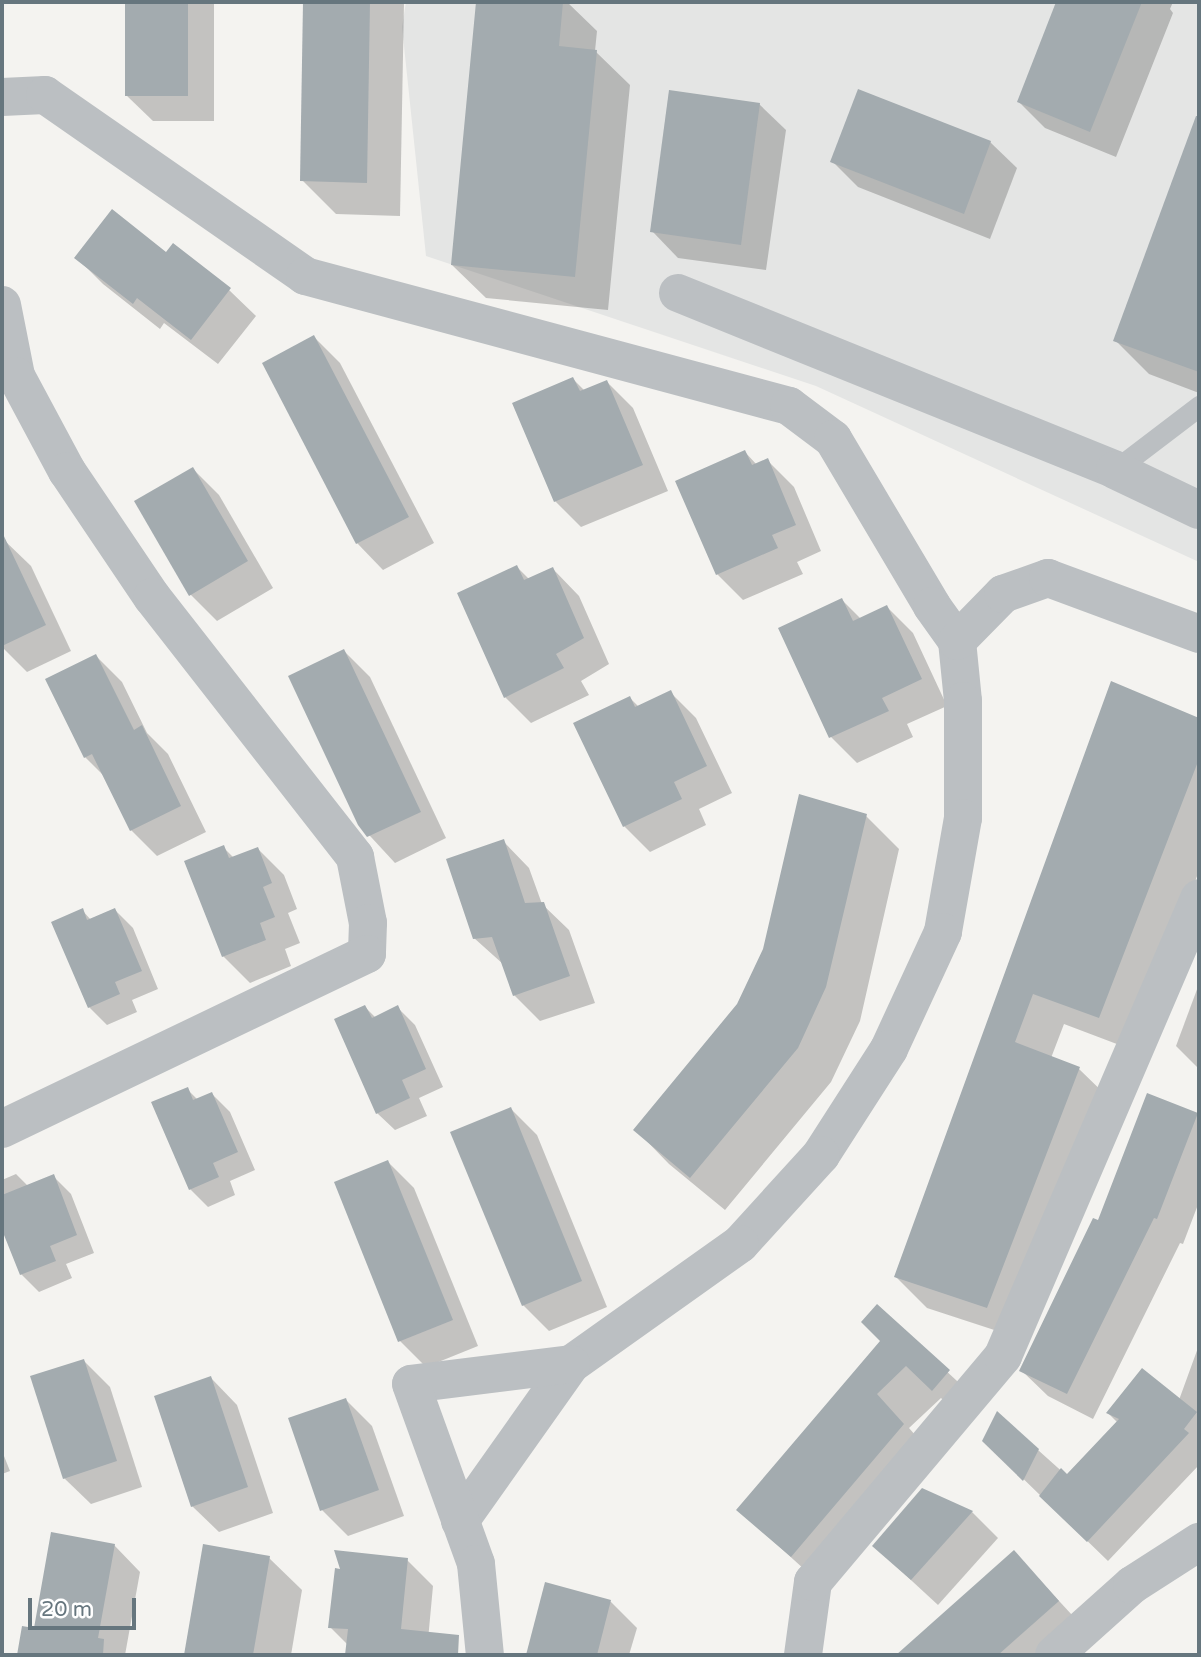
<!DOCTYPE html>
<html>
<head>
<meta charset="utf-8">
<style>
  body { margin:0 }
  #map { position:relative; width:1201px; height:1657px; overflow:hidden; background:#f4f3f0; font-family:"Varela Round",sans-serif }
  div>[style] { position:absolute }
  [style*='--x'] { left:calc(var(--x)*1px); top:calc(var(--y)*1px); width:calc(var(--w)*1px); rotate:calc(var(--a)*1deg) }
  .built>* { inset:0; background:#e4e5e4 }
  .shadow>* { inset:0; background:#0003 }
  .building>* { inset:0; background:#a3abaf }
  .service>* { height:21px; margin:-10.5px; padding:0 10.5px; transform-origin:10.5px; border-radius:10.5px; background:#bbbfc2 }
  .minor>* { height:38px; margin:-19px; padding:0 19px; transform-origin:19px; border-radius:19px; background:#bbbfc2 }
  span { translate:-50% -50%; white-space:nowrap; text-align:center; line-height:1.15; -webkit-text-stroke:7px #fff; paint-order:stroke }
  .frame { position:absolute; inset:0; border:4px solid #66767e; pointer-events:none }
  .scale { position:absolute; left:28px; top:1598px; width:108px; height:32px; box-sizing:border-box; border:4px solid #66767e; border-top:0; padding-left:9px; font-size:21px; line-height:24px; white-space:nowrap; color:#66767e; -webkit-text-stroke:5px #fff; paint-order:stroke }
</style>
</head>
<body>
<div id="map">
  <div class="built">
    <div style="clip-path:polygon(406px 2px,1199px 2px,1199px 562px,816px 386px,426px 256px,402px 27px)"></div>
  </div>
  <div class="shadow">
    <div style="clip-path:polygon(126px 2px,214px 2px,214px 121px,153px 121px,126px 95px)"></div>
    <div style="clip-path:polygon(305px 2px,404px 2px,400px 216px,336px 214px,302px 180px)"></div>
    <div style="clip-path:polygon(478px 2px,567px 2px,597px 31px,595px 51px,630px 85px,608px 310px,486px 298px,452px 265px)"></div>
    <div style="clip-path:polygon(1058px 2px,1173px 2px,1170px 9px,1173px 13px,1116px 157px,1045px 128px,1019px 102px)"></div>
    <div style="clip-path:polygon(759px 104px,786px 130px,766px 270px,678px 258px,652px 231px)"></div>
    <div style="clip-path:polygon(1199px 111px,1199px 393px,1149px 374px,1115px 340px)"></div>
    <div style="clip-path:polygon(990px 142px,1017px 168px,990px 239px,858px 187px,832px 161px)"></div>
    <div style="clip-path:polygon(166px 254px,229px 290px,256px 316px,218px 364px,164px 323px,160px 329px,103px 284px,77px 258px)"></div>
    <div style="clip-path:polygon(314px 337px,340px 363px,434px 543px,383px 570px,357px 543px,264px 364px)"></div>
    <div style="clip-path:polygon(573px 379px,585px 391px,607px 382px,633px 408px,668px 491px,581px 527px,555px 501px)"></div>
    <div style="clip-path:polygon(745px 452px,757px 465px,767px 460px,794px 487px,821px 551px,797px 562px,803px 574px,743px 600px,717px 574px)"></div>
    <div style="clip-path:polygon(193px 469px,219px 495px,273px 588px,217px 621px,191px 595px)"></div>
    <div style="clip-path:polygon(4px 540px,31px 566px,71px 651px,27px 672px,2px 647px,2px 541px)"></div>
    <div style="clip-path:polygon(517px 567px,530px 580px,553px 569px,579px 596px,609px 664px,581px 681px,589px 695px,531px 723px,505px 697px)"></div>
    <div style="clip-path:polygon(842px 600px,861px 619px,887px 607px,913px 633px,947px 706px,907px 724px,913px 737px,857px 763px,831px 737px,781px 629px)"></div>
    <div style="clip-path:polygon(344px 651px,370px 677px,446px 838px,395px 863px,359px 824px)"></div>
    <div style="clip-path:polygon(96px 656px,122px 682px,147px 733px,168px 754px,206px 832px,157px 856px,131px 830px,106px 778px,85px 757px)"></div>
    <div style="clip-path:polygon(1112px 683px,1199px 720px,1199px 871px,1130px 1049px,1064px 1024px,1051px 1058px,1079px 1069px,1111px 1100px,1019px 1338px,927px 1308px,896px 1277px)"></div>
    <div style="clip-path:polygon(670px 692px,696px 718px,732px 793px,699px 809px,706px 825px,650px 852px,624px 826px,630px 698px,639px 707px)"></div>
    <div style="clip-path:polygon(866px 816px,899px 849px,860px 1021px,831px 1082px,725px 1210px,669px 1164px,636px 1130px,738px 1005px)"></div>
    <div style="clip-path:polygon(503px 841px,529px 868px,542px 904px,569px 930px,595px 1003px,540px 1021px,514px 995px,503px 964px,474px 938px)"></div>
    <div style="clip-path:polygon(223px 847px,234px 858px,258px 849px,284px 875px,297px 909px,288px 913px,300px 943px,285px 949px,291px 966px,250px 983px,223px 956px)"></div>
    <div style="clip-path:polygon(82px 910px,91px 920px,115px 910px,133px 928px,158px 989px,132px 1000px,137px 1012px,107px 1025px,89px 1007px)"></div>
    <div style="clip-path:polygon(1199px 984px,1199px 1069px,1176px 1046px)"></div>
    <div style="clip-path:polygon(365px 1007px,376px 1018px,397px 1007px,415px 1025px,443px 1087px,419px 1098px,427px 1116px,395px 1130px,377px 1113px)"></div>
    <div style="clip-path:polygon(187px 1089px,198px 1100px,212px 1094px,230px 1112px,255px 1170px,230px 1181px,235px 1195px,208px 1207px,190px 1189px)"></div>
    <div style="clip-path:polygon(511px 1109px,537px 1135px,607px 1307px,549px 1331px,523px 1305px)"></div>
    <div style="clip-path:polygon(1197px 1115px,1199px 1117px,1199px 1202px,1183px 1244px,1180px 1243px,1093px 1419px,1048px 1396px,1021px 1370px,1099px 1223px)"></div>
    <div style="clip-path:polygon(388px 1162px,414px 1188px,478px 1346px,426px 1367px,400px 1341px)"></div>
    <div style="clip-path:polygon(16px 1174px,28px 1186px,54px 1177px,71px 1194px,94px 1253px,66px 1264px,72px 1278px,39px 1292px,21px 1274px,2px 1225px,2px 1180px)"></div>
    <div style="clip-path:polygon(877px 1307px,983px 1405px,966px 1424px,941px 1398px,909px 1428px,936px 1459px,826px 1589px,739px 1510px,882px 1341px)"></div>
    <div style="clip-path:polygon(1199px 1345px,1199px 1465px,1108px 1561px,1011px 1467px,1038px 1450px,1067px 1476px,1118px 1423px,1108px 1413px,1179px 1400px)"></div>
    <div style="clip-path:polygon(84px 1361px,110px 1387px,142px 1487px,91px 1504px,64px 1478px)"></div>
    <div style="clip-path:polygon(211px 1378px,237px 1405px,273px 1513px,219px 1532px,192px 1506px)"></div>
    <div style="clip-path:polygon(346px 1400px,372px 1426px,404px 1516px,348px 1536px,322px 1510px)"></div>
    <div style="clip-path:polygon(2px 1451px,10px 1471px,2px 1474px)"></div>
    <div style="clip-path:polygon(972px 1512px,998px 1538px,938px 1605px,874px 1546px)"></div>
    <div style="clip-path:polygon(114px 1545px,140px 1572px,125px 1655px,19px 1655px,23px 1628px,36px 1630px)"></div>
    <div style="clip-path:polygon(205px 1546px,269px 1558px,302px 1590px,291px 1655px,186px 1655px)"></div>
    <div style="clip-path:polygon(1014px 1552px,1084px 1628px,1053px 1655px,898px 1655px)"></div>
    <div style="clip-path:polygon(407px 1560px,433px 1586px,428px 1640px,443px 1655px,347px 1655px,348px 1645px,330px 1627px)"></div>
    <div style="clip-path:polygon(546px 1585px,611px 1602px,637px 1628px,629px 1655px,528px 1655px)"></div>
  </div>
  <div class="building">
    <div style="clip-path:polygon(125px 2px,188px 2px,188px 96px,125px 96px)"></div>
    <div style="clip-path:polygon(303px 2px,370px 2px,367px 183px,300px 181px)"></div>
    <div style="clip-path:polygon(476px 2px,563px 2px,559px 46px,597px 50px,575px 277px,451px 265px)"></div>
    <div style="clip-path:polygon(1056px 2px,1142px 2px,1090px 132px,1017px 102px)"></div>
    <div style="clip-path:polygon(858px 89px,991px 141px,964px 214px,830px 162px)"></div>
    <div style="clip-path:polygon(669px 90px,760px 103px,741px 245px,650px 232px)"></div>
    <div style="clip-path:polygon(1196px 116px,1199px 116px,1199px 372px,1113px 341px)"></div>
    <div style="clip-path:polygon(112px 209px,166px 252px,173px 243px,231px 288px,191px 340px,137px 298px,133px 304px,74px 258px)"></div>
    <div style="clip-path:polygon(314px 335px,409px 517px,356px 544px,262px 363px)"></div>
    <div style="clip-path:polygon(573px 377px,580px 391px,607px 380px,643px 465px,554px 502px,512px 403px)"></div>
    <div style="clip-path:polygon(745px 450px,752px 465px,768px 458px,796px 525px,772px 535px,778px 548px,716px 575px,675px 481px)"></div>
    <div style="clip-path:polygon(193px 467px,248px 561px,189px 596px,134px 501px)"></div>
    <div style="clip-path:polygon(2px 532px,46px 625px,2px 646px)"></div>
    <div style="clip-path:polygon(517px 565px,524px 580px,553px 567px,584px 638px,556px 654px,564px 668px,504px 698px,457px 593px)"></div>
    <div style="clip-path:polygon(842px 598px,853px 621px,887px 605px,922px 679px,882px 698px,889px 711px,829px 738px,778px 628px)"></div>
    <div style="clip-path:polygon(344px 649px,421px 812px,367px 837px,358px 825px,288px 676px)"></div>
    <div style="clip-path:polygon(96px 654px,134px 730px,142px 725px,181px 806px,130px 831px,92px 754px,84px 758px,45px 679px)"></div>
    <div style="clip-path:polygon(1111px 681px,1199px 718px,1199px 759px,1099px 1018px,1033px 994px,1015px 1042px,1080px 1067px,987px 1308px,894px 1277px)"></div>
    <div style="clip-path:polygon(671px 690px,707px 766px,674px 782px,682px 799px,623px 827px,573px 723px,630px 696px,635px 707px)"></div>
    <div style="clip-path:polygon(799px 794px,867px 814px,826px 987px,798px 1048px,690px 1178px,633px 1130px,737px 1004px,763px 949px)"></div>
    <div style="clip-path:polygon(504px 839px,525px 903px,544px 902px,570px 976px,513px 996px,492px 937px,473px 939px,446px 859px)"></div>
    <div style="clip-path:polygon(224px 845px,229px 858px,258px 847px,272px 883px,263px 887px,275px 917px,260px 923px,266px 940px,222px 957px,184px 861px)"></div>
    <div style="clip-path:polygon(83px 908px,87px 920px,115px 908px,142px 971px,115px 982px,120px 994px,88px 1008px,51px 922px)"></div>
    <div style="clip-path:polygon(365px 1005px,372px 1018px,398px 1005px,426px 1069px,402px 1080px,410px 1098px,376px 1114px,334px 1019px)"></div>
    <div style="clip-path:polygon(188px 1087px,193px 1100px,212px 1092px,238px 1152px,213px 1163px,219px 1177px,189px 1190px,151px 1102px)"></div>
    <div style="clip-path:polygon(1147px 1093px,1198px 1113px,1157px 1219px,1154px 1218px,1067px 1394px,1019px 1371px,1093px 1218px,1098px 1220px)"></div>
    <div style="clip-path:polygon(511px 1107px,582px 1281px,522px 1306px,450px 1132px)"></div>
    <div style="clip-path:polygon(388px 1160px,453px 1320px,398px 1342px,334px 1182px)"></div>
    <div style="clip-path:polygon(54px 1174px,77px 1235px,50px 1246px,56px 1261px,20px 1275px,2px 1230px,2px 1195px)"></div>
    <div style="clip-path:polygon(877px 1304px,950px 1370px,932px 1391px,906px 1366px,877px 1394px,904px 1424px,791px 1557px,736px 1510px,880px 1341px,861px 1322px)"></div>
    <div style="clip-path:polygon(84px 1359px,117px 1461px,63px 1479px,30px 1376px)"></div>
    <div style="clip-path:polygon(1142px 1368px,1197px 1412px,1184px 1429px,1189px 1433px,1087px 1542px,1039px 1496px,1061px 1468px,1067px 1474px,1119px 1419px,1106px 1413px)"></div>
    <div style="clip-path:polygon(211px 1376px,248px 1487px,191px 1507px,154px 1396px)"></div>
    <div style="clip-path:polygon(346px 1398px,379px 1490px,320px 1511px,288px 1418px)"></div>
    <div style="clip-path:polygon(997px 1411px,1039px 1449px,1023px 1481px,982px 1441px)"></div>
    <div style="clip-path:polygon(922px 1488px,973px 1511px,911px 1580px,872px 1546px)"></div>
    <div style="clip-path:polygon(51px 1532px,115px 1544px,98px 1638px,104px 1639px,103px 1655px,17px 1655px,22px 1626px,34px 1628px)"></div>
    <div style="clip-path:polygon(203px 1544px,270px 1556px,253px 1655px,184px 1655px)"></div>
    <div style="clip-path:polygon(334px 1550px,408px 1558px,401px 1629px,459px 1635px,458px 1655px,345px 1655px,348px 1629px,328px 1628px,335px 1568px,340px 1569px)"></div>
    <div style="clip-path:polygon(1014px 1550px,1059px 1601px,998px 1655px,896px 1655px)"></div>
    <div style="clip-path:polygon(545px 1582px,611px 1600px,597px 1655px,526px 1655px)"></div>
  </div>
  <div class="service">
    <div style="--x:1115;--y:470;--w:106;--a:-37.3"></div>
  </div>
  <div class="minor">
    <div style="--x:2;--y:97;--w:43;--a:-2.7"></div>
    <div style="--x:45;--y:95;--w:317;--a:34.8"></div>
    <div style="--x:305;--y:276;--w:501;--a:15.03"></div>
    <div style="--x:789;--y:406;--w:55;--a:36.9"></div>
    <div style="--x:833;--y:439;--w:194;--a:59.3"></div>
    <div style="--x:932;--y:606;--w:43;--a:54.5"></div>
    <div style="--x:957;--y:641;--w:60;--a:84.3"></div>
    <div style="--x:963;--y:701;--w:117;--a:90"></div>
    <div style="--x:963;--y:818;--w:116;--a:100"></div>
    <div style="--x:943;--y:932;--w:129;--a:114.8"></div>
    <div style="--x:889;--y:1049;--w:126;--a:122.7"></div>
    <div style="--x:821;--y:1155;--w:120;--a:132.3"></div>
    <div style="--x:740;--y:1244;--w:207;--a:144.6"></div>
    <div style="--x:678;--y:293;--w:471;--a:22"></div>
    <div style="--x:1115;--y:470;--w:93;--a:25.5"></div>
    <div style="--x:2;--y:305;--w:72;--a:78.8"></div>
    <div style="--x:16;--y:376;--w:108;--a:61.8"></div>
    <div style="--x:67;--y:471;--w:152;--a:56"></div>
    <div style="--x:152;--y:597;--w:330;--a:52"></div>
    <div style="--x:355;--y:857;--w:67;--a:78.9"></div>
    <div style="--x:368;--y:923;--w:31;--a:92"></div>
    <div style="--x:367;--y:954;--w:405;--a:154.4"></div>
    <div style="--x:957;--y:641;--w:66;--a:-45.6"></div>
    <div style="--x:1003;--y:594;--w:48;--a:-19.6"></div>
    <div style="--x:1048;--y:578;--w:161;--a:20.3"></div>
    <div style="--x:460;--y:1521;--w:192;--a:-54.7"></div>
    <div style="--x:571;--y:1364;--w:161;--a:172.9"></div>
    <div style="--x:411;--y:1384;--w:191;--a:70.1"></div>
    <div style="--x:476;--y:1564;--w:91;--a:84.4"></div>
    <div style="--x:803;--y:1655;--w:74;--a:-82.2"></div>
    <div style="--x:813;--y:1582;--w:295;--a:-49.9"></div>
    <div style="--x:1003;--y:1356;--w:498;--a:-66.8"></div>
    <div style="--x:1054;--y:1655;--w:105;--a:-41.9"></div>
    <div style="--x:1132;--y:1585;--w:80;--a:-32.7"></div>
  </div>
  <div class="frame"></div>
  <div class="scale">20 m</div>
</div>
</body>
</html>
